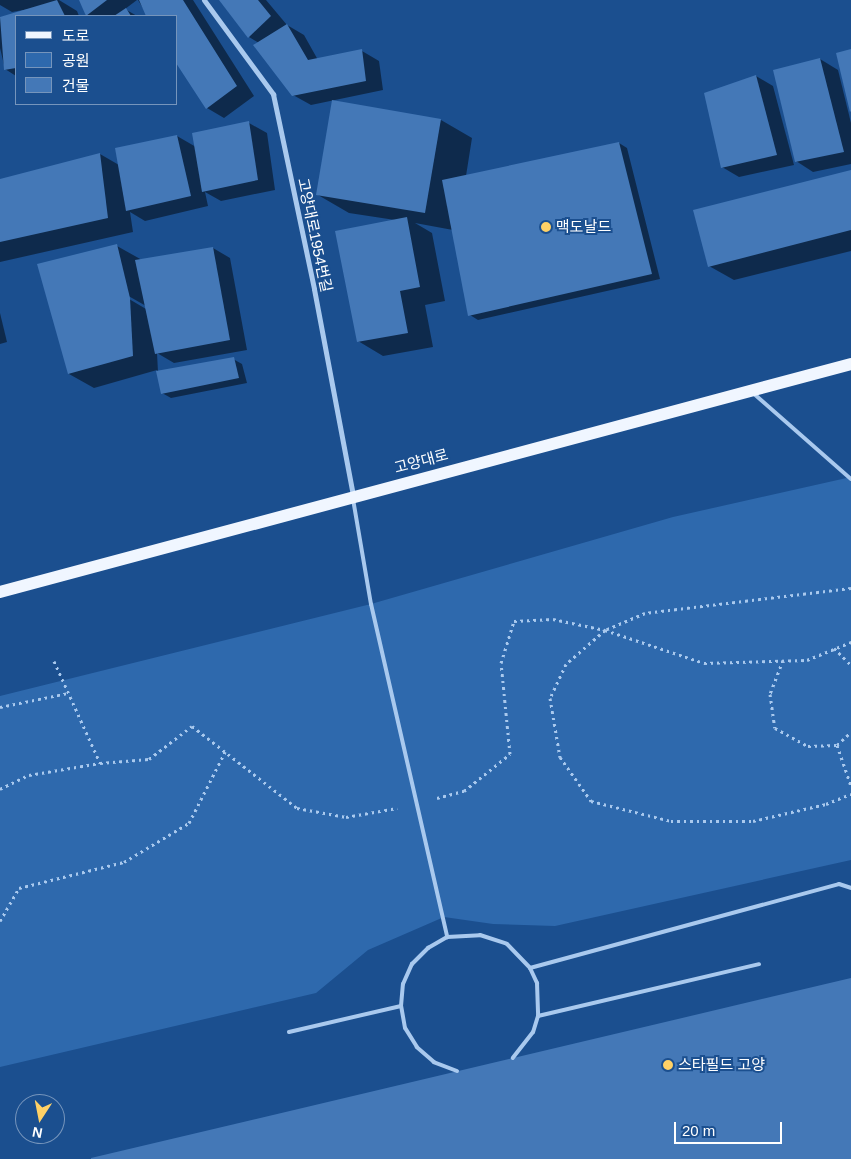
<!DOCTYPE html>
<html>
<head>
<meta charset="utf-8">
<style>
  body { margin:0 }
  #map { position:relative; width:851px; height:1159px; overflow:hidden; background:#1b4f8f; font-family:Arial,"Noto Sans KR",sans-serif }
  div>[style] { position:absolute }
  [style*='--x'] { left:calc(var(--x)*1px); top:calc(var(--y)*1px); width:calc(var(--w)*1px); rotate:calc(var(--a)*1deg) }
  .green>* { inset:0; background:#2e69ad }
  .shadow>* { inset:0; background:#0007 }
  .building>* { inset:0; background:#4478b7 }
  .path>* { height:3px; margin-top:-1.5px; transform-origin:0; background:repeating-linear-gradient(90deg,#a9c9ee 0 2.5px,transparent 0 6.5px) }
  .lane>* { height:4px; margin:-2px; padding:0 2px; transform-origin:2px; border-radius:2px; background:#a9c9ee }
  .street>* { height:5px; margin:-2.5px; padding:0 2.5px; transform-origin:2.5px; border-radius:2.5px; background:#a9c9ee }
  .primary>* { height:12px; margin:-6px; padding:0 6px; transform-origin:6px; border-radius:6px; background:#f0f6ff }
  .dots>* { width:14px; height:14px; translate:-50% -50%; box-sizing:border-box; border:2px solid #1b4f8f; border-radius:50% }
  span { translate:-50% -50%; white-space:nowrap; text-align:center; line-height:1.15; -webkit-text-stroke:4px #1b4f8f; paint-order:stroke }
  .poi-label { font-size:15px; color:#fff }
  .left { translate:0 -50%; text-align:left }
  .street-label { font-size:15px; color:#fff }
  .legend { position:absolute; left:15px; top:15px; width:162px; height:90px; box-sizing:border-box; background:#1b4f8f; border:1px solid #7695bc; margin:0; padding:6px 9px; list-style:none; font-size:15px; color:#fff }
  .legend li { display:flex; align-items:center; gap:10px; height:25px }
  .legend b { width:25px; border:1px solid #7695bc }
  .north { position:absolute; left:15px; top:1094px; width:50px; height:50px; box-sizing:border-box; background:#1b4f8f; border:1px solid #7695bc; border-radius:50%; rotate:191deg; font-size:14px; font-weight:700; line-height:20px; text-align:center; color:#fff }
  .north::after { content:''; display:block; margin:auto; width:18px; height:22px; background:#ffd166; clip-path:polygon(50% 0,100% 100%,50% 72%,0 100%) }
  .scale { position:absolute; left:674px; top:1122px; width:108px; height:22px; box-sizing:border-box; border:2px solid #fff; border-top:0; padding-left:6px; font-size:15px; line-height:18px; white-space:nowrap; color:#fff; -webkit-text-stroke:4px #1b4f8f; paint-order:stroke }
</style>
</head>
<body>
<div id="map">
  <div class="green">
    <div style="clip-path:polygon(851px 477px,851px 860px,555px 926px,493px 924px,444px 917px,368px 950px,316px 993px,0 1067px,0 696px,371px 604px,673px 517px)"></div>
  </div>
  <div class="shadow">
    <div style="clip-path:polygon(0 0,59px 0,77px 11px,79px 16px,16px 16px,16px 76px,5px 69px,0 48px,0 18px,35px 8px,12px 12px,0 5px)"></div>
    <div style="clip-path:polygon(81px 0,137px 0,125px 9px,137px 16px,86px 16px)"></div>
    <div style="clip-path:polygon(138px 0,193px 0,254px 96px,224px 118px,207px 108px,176px 16px,148px 16px)"></div>
    <div style="clip-path:polygon(221px 0,266px 0,287px 25px,304px 35px,318px 60px,362px 51px,379px 61px,383px 90px,311px 105px,293px 95px,259px 43px,249px 37px)"></div>
    <div style="clip-path:polygon(820px 59px,838px 70px,851px 123px,851px 164px,813px 172px,796px 161px)"></div>
    <div style="clip-path:polygon(756px 76px,773px 86px,794px 165px,739px 177px,722px 167px)"></div>
    <div style="clip-path:polygon(333px 102px,441px 120px,472px 138px,466px 176px,619px 143px,627px 148px,660px 279px,478px 320px,470px 315px,453px 230px,415px 223px,432px 233px,445px 301px,425px 305px,433px 347px,383px 356px,358px 341px,395px 220px,349px 213px,318px 195px)"></div>
    <div style="clip-path:polygon(249px 123px,267px 133px,275px 190px,221px 201px,205px 192px,208px 206px,145px 221px,130px 212px,133px 232px,0 262px,0 181px,100px 154px,119px 165px,177px 136px,196px 147px)"></div>
    <div style="clip-path:polygon(851px 172px,851px 251px,734px 280px,709px 266px)"></div>
    <div style="clip-path:polygon(evenodd,117px 246px,142px 260px,213px 248px,230px 258px,247px 350px,174px 363px,157px 353px,158px 372px,233px 359px,242px 364px,247px 383px,171px 398px,162px 393px,157px 370px,94px 388px,69px 374px,117px 246px,125px 294px,146px 306px,146px 309px,124px 296px,125px 294px)"></div>
    <div style="clip-path:polygon(0 313px,7px 342px,0 344px)"></div>
  </div>
  <div class="building">
    <div style="clip-path:polygon(57px 0,65px 16px,16px 16px,16px 68px,4px 70px,0 17px)"></div>
    <div style="clip-path:polygon(79px 0,107px 0,86px 16px)"></div>
    <div style="clip-path:polygon(139px 0,183px 0,237px 86px,206px 109px,176px 63px,176px 16px,146px 16px)"></div>
    <div style="clip-path:polygon(219px 0,258px 0,271px 16px,248px 38px)"></div>
    <div style="clip-path:polygon(126px 8px,131px 16px,114px 16px)"></div>
    <div style="clip-path:polygon(287px 24px,308px 60px,362px 49px,366px 81px,292px 96px,253px 45px)"></div>
    <div style="clip-path:polygon(851px 49px,851px 111px,850px 112px,836px 53px)"></div>
    <div style="clip-path:polygon(820px 58px,844px 152px,795px 162px,773px 70px)"></div>
    <div style="clip-path:polygon(756px 75px,777px 155px,721px 168px,704px 93px)"></div>
    <div style="clip-path:polygon(332px 100px,441px 119px,425px 213px,316px 195px)"></div>
    <div style="clip-path:polygon(249px 121px,258px 180px,202px 192px,192px 133px)"></div>
    <div style="clip-path:polygon(177px 135px,191px 196px,126px 211px,115px 148px)"></div>
    <div style="clip-path:polygon(619px 142px,652px 274px,468px 316px,442px 180px)"></div>
    <div style="clip-path:polygon(100px 153px,108px 218px,0 242px,0 179px)"></div>
    <div style="clip-path:polygon(851px 170px,851px 230px,708px 267px,693px 210px)"></div>
    <div style="clip-path:polygon(407px 217px,420px 287px,400px 291px,408px 333px,357px 342px,335px 231px)"></div>
    <div style="clip-path:polygon(117px 244px,130px 298px,133px 356px,68px 374px,37px 264px)"></div>
    <div style="clip-path:polygon(213px 247px,230px 340px,155px 354px,135px 260px)"></div>
    <div style="clip-path:polygon(234px 357px,239px 378px,161px 394px,156px 371px)"></div>
    <div style="clip-path:polygon(851px 978px,851px 1159px,91px 1159px,91px 1158px)"></div>
  </div>
  <div class="path">
    <div style="--x:851;--y:588;--w:208;--a:173.1"></div>
    <div style="--x:645;--y:613;--w:43;--a:157"></div>
    <div style="--x:605;--y:630;--w:52;--a:138.9"></div>
    <div style="--x:566;--y:664;--w:38;--a:115"></div>
    <div style="--x:550;--y:698;--w:60;--a:80.4"></div>
    <div style="--x:560;--y:757;--w:54;--a:54.8"></div>
    <div style="--x:591;--y:801;--w:82;--a:14"></div>
    <div style="--x:671;--y:821;--w:82;--a:0"></div>
    <div style="--x:753;--y:821;--w:75;--a:-13.1"></div>
    <div style="--x:826;--y:804;--w:27;--a:-22"></div>
    <div style="--x:834;--y:648;--w:24;--a:45"></div>
    <div style="--x:783;--y:660;--w:36;--a:111"></div>
    <div style="--x:770;--y:694;--w:34;--a:82"></div>
    <div style="--x:775;--y:728;--w:38;--a:29"></div>
    <div style="--x:808;--y:746;--w:29;--a:-2"></div>
    <div style="--x:837;--y:745;--w:19;--a:-43"></div>
    <div style="--x:54;--y:661;--w:112;--a:65.7"></div>
    <div style="--x:0;--y:707;--w:69;--a:-11.6"></div>
    <div style="--x:837;--y:745;--w:43;--a:71.1"></div>
    <div style="--x:0;--y:789;--w:32;--a:-26"></div>
    <div style="--x:29;--y:775;--w:72;--a:-9.6"></div>
    <div style="--x:100;--y:763;--w:49;--a:-4.7"></div>
    <div style="--x:149;--y:759;--w:54;--a:-37.5"></div>
    <div style="--x:192;--y:726;--w:133;--a:38"></div>
    <div style="--x:297;--y:808;--w:50;--a:10.4"></div>
    <div style="--x:346;--y:817;--w:52;--a:-10"></div>
    <div style="--x:437;--y:798;--w:28;--a:-15"></div>
    <div style="--x:464;--y:791;--w:59;--a:-38.8"></div>
    <div style="--x:510;--y:754;--w:91;--a:-95.6"></div>
    <div style="--x:501;--y:663;--w:44;--a:-72.8"></div>
    <div style="--x:514;--y:621;--w:39;--a:-3"></div>
    <div style="--x:553;--y:619;--w:53;--a:11.9"></div>
    <div style="--x:605;--y:630;--w:104;--a:18.4"></div>
    <div style="--x:704;--y:663;--w:103;--a:-1.7"></div>
    <div style="--x:807;--y:660;--w:48;--a:-22.2"></div>
    <div style="--x:0;--y:921;--w:38;--a:-60"></div>
    <div style="--x:19;--y:888;--w:108;--a:-13.9"></div>
    <div style="--x:124;--y:862;--w:76;--a:-31"></div>
    <div style="--x:189;--y:823;--w:80;--a:-63.1"></div>
  </div>
  <div class="lane">
    <div style="--x:753;--y:393;--w:130;--a:41.3"></div>
    <div style="--x:353;--y:499;--w:107;--a:80.3"></div>
    <div style="--x:371;--y:604;--w:342;--a:77.1"></div>
    <div style="--x:530;--y:968;--w:320;--a:-15.2"></div>
    <div style="--x:839;--y:884;--w:13;--a:18"></div>
    <div style="--x:538;--y:1016;--w:227;--a:-13.2"></div>
    <div style="--x:289;--y:1032;--w:115;--a:-13.1"></div>
    <div style="--x:457;--y:1071;--w:25;--a:-159"></div>
    <div style="--x:434;--y:1062;--w:23;--a:-139"></div>
    <div style="--x:417;--y:1047;--w:22;--a:-122"></div>
    <div style="--x:405;--y:1028;--w:22;--a:-100"></div>
    <div style="--x:401;--y:1006;--w:22;--a:-85"></div>
    <div style="--x:403;--y:984;--w:22;--a:-66"></div>
    <div style="--x:412;--y:964;--w:23;--a:-45"></div>
    <div style="--x:428;--y:948;--w:22;--a:-30"></div>
    <div style="--x:447;--y:937;--w:33;--a:-3"></div>
    <div style="--x:480;--y:935;--w:28;--a:18"></div>
    <div style="--x:507;--y:944;--w:33;--a:46"></div>
    <div style="--x:530;--y:968;--w:17;--a:65"></div>
    <div style="--x:537;--y:983;--w:33;--a:88"></div>
    <div style="--x:538;--y:1016;--w:17;--a:107"></div>
    <div style="--x:533;--y:1032;--w:33;--a:128"></div>
  </div>
  <div class="street">
    <div style="--x:204;--y:0;--w:117;--a:53.7"></div>
    <div style="--x:273;--y:94;--w:199;--a:78.1"></div>
    <div style="--x:314;--y:289;--w:211;--a:79.3"></div>
  </div>
  <div class="primary">
    <div style="--x:0;--y:592;--w:881;--a:-15"></div>
  </div>
  <div class="dots">
    <div style="left:546px;top:227px;background:#ffd166"></div>
    <div style="left:668px;top:1065px;background:#ffd166"></div>
  </div>
  <div class="poi-label">
    <span class="left" style="left:556px;top:227px">맥도날드</span>
    <span class="left" style="left:678px;top:1065px">스타필드 고양</span>
  </div>
  <div class="street-label">
    <span style="left:315px;top:235px;rotate:78deg">고양대로1954번길</span>
    <span style="left:421px;top:461px;rotate:-15deg">고양대로</span>
  </div>
  <ul class="legend">
  <li><b style="height:6px;background:#f0f6ff"></b>도로</li>
  <li><b style="height:14px;background:#2e69ad"></b>공원</li>
  <li><b style="height:14px;background:#4478b7"></b>건물</li>
  </ul>
  <div class="north">N</div>
  <div class="scale">20 m</div>
</div>
</body>
</html>
